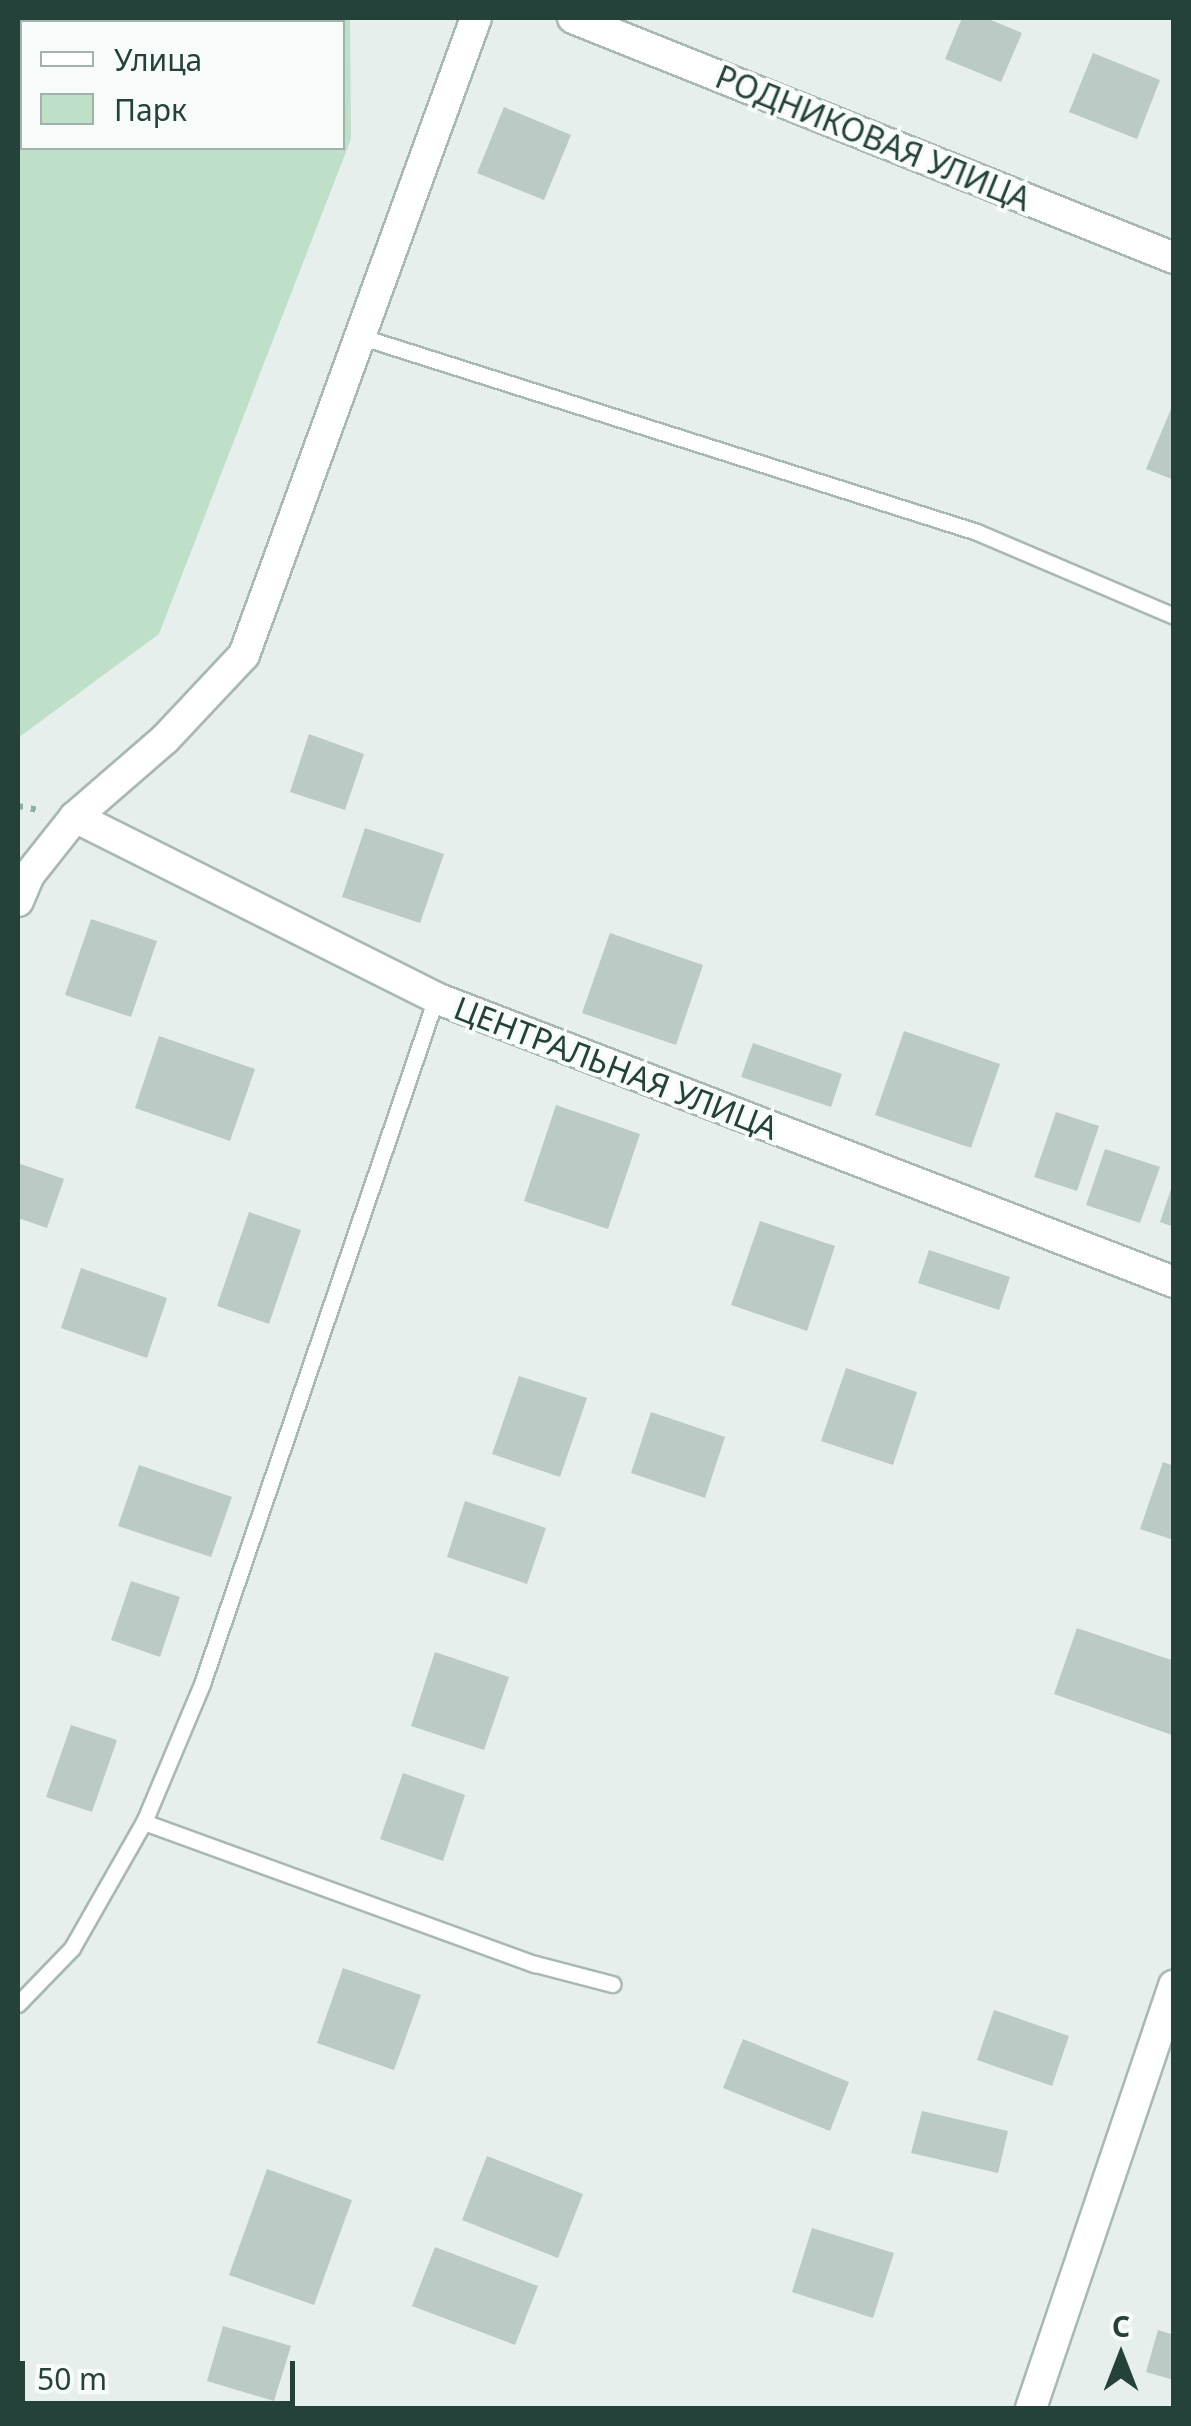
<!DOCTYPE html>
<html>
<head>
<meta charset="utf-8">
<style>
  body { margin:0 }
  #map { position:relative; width:1191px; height:2426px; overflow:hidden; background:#e6efeb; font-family:"Noto Sans",sans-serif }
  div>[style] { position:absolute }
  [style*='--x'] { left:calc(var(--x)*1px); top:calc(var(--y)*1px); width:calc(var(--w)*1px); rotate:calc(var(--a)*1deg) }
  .green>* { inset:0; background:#bfe0c8 }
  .building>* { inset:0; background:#bbcac4 }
  .path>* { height:6px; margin-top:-3px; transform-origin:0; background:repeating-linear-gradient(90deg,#86b3a5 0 5px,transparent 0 13px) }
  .roads { filter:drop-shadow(2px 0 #a8b8b2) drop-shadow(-2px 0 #a8b8b2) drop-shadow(0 2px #a8b8b2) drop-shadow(0 -2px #a8b8b2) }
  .lane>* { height:15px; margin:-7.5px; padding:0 7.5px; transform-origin:7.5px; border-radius:7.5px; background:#fff }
  .street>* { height:30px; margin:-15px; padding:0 15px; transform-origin:15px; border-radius:15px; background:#fff }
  span { translate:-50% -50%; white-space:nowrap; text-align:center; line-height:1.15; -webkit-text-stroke:8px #f7fbf9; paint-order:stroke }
  .street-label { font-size:32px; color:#24423a }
  .frame { position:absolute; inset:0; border:20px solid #24423a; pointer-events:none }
  .legend { position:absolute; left:20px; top:20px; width:325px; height:130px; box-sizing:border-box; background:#f7fbf9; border:2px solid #a3b1ad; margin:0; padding:12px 18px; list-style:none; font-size:30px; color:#24423a }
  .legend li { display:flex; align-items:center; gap:20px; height:50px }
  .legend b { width:50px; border:2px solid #a3b1ad }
  .north { position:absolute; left:1071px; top:2306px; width:100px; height:100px; -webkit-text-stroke:8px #f7fbf9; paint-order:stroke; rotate:0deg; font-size:28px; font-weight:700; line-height:40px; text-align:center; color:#24423a }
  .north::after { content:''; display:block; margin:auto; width:35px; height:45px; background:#24423a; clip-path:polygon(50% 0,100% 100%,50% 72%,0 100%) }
  .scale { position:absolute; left:20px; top:2361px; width:275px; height:45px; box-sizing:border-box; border:5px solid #24423a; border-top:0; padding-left:12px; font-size:30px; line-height:35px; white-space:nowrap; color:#24423a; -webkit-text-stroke:8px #f7fbf9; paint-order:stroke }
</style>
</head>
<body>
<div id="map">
  <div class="green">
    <div style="clip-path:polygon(evenodd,18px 18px,350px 18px,351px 139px,159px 634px,18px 738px,18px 18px,22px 22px,342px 22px,342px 148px,22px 148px,22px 22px)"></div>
  </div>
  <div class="building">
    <div style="clip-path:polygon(962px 18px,986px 18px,1022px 33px,1001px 82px,945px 59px)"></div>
    <div style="clip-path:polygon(1093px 53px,1160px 80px,1137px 139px,1069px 112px)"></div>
    <div style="clip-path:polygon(504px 107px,571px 135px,544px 200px,477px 173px)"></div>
    <div style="clip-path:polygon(1173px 404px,1174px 404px,1174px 480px,1146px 469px)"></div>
    <div style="clip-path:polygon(309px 734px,364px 754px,345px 810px,290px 792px)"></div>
    <div style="clip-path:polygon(365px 828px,444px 854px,420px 923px,342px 897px)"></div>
    <div style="clip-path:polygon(91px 919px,157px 941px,131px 1017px,65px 995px)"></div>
    <div style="clip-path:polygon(610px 933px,703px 965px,676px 1045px,582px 1013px)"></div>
    <div style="clip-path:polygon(904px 1031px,1000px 1064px,971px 1148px,875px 1115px)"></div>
    <div style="clip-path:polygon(159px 1036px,255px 1069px,230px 1141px,135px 1108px)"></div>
    <div style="clip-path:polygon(753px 1043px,842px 1074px,831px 1107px,741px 1077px)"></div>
    <div style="clip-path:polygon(556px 1105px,640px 1134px,608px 1229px,524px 1201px)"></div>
    <div style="clip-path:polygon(1056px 1112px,1099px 1126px,1077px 1191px,1034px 1177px)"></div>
    <div style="clip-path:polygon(1105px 1149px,1160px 1167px,1140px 1223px,1086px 1205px)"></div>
    <div style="clip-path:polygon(18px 1163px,64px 1179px,47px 1228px,18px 1218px)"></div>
    <div style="clip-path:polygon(1173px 1183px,1174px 1183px,1174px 1227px,1160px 1222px)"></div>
    <div style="clip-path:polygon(249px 1212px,301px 1230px,269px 1324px,217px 1306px)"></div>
    <div style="clip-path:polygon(760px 1221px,835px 1246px,807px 1331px,731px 1305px)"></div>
    <div style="clip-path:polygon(929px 1250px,1010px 1277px,999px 1310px,918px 1283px)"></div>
    <div style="clip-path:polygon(81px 1268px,167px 1298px,147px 1358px,61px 1328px)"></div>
    <div style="clip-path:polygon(846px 1368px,917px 1392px,893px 1465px,821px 1441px)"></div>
    <div style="clip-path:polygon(519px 1376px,587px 1398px,560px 1477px,492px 1454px)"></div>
    <div style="clip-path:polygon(651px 1412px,725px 1437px,705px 1498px,631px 1473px)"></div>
    <div style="clip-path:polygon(1163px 1462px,1174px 1466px,1174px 1540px,1140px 1529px)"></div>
    <div style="clip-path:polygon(139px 1465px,232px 1497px,211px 1557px,118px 1526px)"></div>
    <div style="clip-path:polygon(465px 1501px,546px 1528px,527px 1584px,447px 1557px)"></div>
    <div style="clip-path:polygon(131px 1581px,180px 1597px,160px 1657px,111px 1640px)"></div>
    <div style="clip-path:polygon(1077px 1628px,1174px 1661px,1172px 1735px,1054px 1694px)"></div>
    <div style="clip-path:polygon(435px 1652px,509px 1677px,484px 1750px,411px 1726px)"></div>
    <div style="clip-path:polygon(71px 1725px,117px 1740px,92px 1812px,46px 1797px)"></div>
    <div style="clip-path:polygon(403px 1773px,465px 1795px,443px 1861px,380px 1839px)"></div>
    <div style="clip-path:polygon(343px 1968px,421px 1995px,394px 2070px,317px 2043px)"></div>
    <div style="clip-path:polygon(994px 2010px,1069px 2036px,1052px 2086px,977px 2060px)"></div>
    <div style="clip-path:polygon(743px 2039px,849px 2082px,830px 2131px,723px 2088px)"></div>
    <div style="clip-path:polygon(922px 2111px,1008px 2131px,998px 2173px,911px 2153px)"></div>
    <div style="clip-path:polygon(487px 2156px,583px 2194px,558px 2258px,462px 2220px)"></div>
    <div style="clip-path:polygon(267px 2169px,352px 2200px,314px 2305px,229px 2275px)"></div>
    <div style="clip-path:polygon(812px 2228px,894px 2253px,873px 2318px,792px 2292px)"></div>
    <div style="clip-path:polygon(435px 2247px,538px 2286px,515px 2345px,412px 2306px)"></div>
    <div style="clip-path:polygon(223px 2326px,291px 2346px,274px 2401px,207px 2381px)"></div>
    <div style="clip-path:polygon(1158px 2330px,1174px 2335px,1174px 2380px,1146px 2372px)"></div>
  </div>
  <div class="path">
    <div style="--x:18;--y:806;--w:21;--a:11"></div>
  </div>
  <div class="roads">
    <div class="lane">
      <div style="--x:362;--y:337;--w:645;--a:17.59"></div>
      <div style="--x:977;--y:532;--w:214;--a:23.1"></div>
      <div style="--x:144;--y:1822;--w:416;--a:20"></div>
      <div style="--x:535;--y:1964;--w:80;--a:14.6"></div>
      <div style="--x:18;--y:2004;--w:78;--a:-46"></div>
      <div style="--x:72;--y:1948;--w:145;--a:-60.3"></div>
      <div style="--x:144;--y:1822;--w:150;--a:-67.2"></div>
      <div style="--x:202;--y:1684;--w:725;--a:-71.17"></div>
    </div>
    <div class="street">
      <div style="--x:573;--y:18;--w:647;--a:21.77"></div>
      <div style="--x:75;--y:817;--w:404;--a:26.6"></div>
      <div style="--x:436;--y:998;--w:791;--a:21.05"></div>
      <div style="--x:18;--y:901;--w:28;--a:-67"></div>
      <div style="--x:29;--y:875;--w:74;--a:-51.6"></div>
      <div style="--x:75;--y:817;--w:119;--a:-40.9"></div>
      <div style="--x:165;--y:739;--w:115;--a:-46.8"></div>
      <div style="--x:244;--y:655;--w:678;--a:-69.99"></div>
      <div style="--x:1031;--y:2408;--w:446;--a:-71.3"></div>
    </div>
  </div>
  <div class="street-label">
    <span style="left:873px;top:138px;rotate:22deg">РОДНИКОВАЯ УЛИЦА</span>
    <span style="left:616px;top:1068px;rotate:21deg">ЦЕНТРАЛЬНАЯ УЛИЦА</span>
  </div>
  <div class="frame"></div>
  <ul class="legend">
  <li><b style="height:12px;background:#fff"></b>Улица</li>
  <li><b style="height:28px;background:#bfe0c8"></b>Парк</li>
  </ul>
  <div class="north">С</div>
  <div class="scale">50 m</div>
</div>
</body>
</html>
